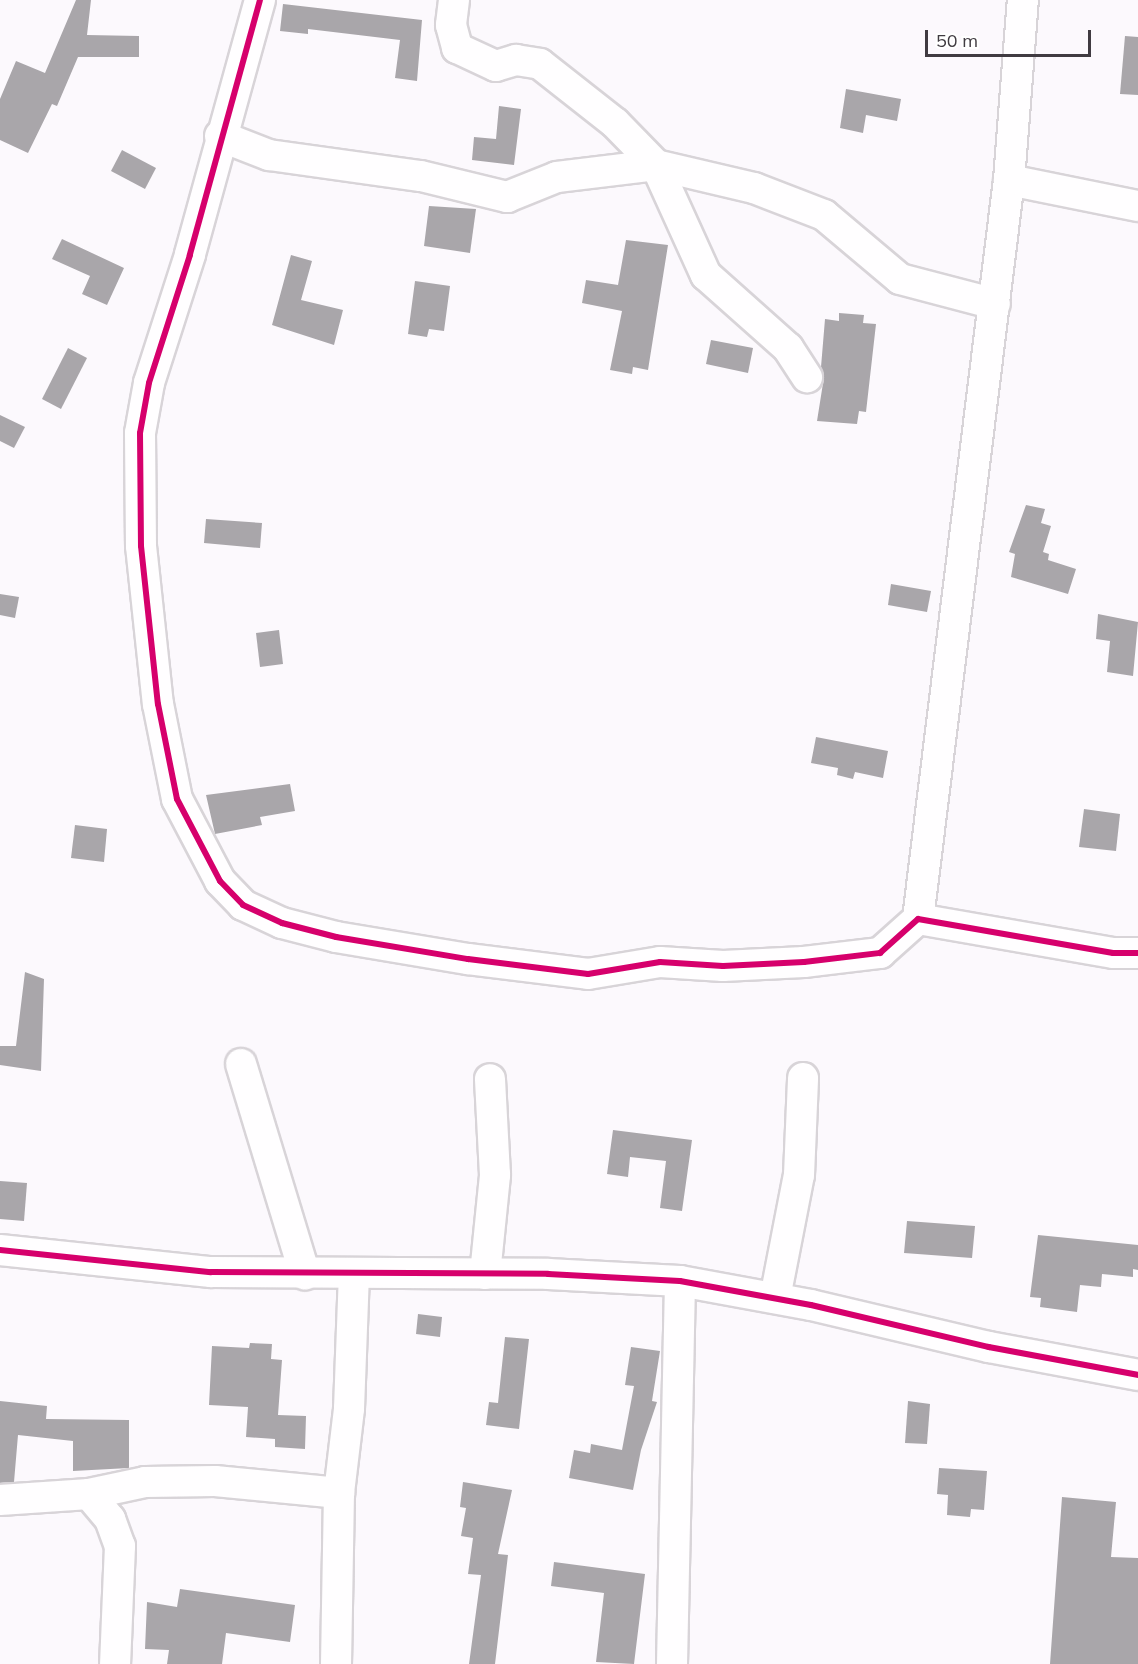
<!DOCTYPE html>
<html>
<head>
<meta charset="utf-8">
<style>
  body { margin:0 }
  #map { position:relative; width:1138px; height:1664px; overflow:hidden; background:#fcf9fd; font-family:Mulish,sans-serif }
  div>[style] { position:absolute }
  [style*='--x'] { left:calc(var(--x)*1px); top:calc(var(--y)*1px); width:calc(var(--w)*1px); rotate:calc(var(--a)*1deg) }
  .building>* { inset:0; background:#a9a6aa }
  .roads { filter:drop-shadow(2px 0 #d8d4d8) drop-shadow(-2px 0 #d8d4d8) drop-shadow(0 2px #d8d4d8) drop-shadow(0 -2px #d8d4d8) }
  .minor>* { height:30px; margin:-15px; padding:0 15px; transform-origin:15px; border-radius:15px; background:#fffeff }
  .cycleway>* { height:6px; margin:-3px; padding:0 3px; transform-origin:3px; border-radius:3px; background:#d6006c }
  span { translate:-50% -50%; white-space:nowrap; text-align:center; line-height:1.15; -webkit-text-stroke:6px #fff; paint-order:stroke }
  .scale { position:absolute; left:925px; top:30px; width:166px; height:27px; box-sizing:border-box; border:3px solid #403b41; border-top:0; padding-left:8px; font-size:18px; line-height:21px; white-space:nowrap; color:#403b41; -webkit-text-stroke:4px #fff; paint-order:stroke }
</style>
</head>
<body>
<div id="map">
  <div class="building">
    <div style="clip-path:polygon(76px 0,91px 0,87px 35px,139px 36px,139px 57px,78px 57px,57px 106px,52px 104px,28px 153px,0 140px,0 99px,16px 61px,45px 73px)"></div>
    <div style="clip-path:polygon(283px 4px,422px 20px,417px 81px,395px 78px,400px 40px,308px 29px,308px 34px,280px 31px)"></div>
    <div style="clip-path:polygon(1125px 36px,1138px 37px,1138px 95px,1120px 94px)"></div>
    <div style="clip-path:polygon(846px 89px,901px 99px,897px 121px,866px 115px,863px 133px,840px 128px)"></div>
    <div style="clip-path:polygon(499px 106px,521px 109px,514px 165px,472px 160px,474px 137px,496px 139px)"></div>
    <div style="clip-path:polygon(122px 150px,156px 168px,145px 189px,111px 171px)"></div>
    <div style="clip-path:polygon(429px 206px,476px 209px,470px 253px,424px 246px)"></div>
    <div style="clip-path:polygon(62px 239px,124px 268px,107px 305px,82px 294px,90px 276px,52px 259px)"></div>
    <div style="clip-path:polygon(626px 240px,668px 245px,648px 370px,633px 367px,632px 374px,610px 370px,622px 311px,582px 303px,586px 280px,618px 285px)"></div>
    <div style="clip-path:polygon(291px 255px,312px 261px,301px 300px,343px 310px,334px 345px,272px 325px)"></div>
    <div style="clip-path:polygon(415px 281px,450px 286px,444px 331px,429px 329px,427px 337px,408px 334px)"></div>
    <div style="clip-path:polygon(839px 313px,864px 315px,863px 323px,876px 324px,866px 412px,859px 411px,857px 424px,817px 421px,824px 377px,821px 367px,825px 319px,839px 321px)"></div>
    <div style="clip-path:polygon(711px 340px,753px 348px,748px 373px,706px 364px)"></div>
    <div style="clip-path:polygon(68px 348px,87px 358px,61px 409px,42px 399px)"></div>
    <div style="clip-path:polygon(0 415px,25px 427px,14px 448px,0 441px)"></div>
    <div style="clip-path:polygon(1026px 505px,1045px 509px,1041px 523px,1051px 526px,1043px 552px,1049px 554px,1048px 560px,1076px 569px,1068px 594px,1011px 577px,1015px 554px,1009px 552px)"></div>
    <div style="clip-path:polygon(206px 519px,262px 523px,260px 548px,204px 543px)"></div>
    <div style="clip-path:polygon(891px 584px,931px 591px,927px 612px,888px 605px)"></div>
    <div style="clip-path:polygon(0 594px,19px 597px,15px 618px,0 615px)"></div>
    <div style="clip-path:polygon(1098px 614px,1138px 622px,1133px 676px,1107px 672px,1110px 641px,1096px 639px)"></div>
    <div style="clip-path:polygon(279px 630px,283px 664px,260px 667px,256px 633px)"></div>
    <div style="clip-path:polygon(816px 737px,888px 751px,883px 778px,855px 772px,853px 779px,837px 775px,838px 768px,811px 763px)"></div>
    <div style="clip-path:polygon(290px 784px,295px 811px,260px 817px,262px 825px,215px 834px,206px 795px)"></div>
    <div style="clip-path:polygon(1084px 809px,1120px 814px,1116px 851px,1079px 847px)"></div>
    <div style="clip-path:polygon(75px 825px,107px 829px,104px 862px,71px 858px)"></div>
    <div style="clip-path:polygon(25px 972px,44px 979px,41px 1071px,0 1065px,0 1046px,16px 1046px)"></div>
    <div style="clip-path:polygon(613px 1130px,692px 1140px,682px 1211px,660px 1208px,666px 1161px,630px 1157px,628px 1177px,607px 1174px)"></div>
    <div style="clip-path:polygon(0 1181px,27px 1183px,24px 1221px,0 1219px)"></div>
    <div style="clip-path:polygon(907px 1221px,975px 1226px,972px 1258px,904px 1253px)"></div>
    <div style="clip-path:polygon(1038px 1235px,1138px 1245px,1138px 1270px,1133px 1269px,1133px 1277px,1102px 1274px,1101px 1287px,1080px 1285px,1077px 1312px,1040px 1307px,1041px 1298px,1030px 1297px)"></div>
    <div style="clip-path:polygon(418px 1314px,442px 1317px,440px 1337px,416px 1334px)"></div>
    <div style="clip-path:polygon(505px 1337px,529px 1339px,519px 1429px,486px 1425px,489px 1402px,498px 1403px)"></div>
    <div style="clip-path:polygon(250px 1343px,272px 1344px,271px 1359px,282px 1360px,278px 1415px,306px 1416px,305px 1449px,275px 1447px,275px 1439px,246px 1437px,248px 1407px,209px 1405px,212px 1346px,249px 1348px)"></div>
    <div style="clip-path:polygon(631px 1347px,660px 1351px,652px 1401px,657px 1402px,641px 1450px,633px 1490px,569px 1478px,574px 1450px,590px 1453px,591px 1444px,622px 1450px,634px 1386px,625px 1385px)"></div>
    <div style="clip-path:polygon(0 1401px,47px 1406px,46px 1419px,129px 1420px,129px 1468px,73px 1471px,73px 1441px,18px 1435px,14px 1482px,0 1483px)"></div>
    <div style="clip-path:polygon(908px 1401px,930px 1404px,927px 1444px,905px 1443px)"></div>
    <div style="clip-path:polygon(939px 1468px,987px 1471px,984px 1510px,971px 1509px,970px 1517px,947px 1515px,948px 1495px,937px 1494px)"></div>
    <div style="clip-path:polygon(463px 1482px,512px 1490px,498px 1554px,508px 1555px,495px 1664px,469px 1664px,481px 1575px,468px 1574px,473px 1538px,461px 1536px,466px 1508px,460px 1507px)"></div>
    <div style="clip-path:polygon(1062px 1497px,1116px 1502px,1111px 1557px,1138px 1558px,1138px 1664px,1050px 1664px)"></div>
    <div style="clip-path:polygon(554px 1562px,645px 1574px,634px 1664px,596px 1662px,604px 1593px,551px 1586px)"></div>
    <div style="clip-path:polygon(180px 1589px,295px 1605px,290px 1642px,226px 1633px,222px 1664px,167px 1664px,169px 1650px,145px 1649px,147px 1602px,177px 1607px)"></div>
  </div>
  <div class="roads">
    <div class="minor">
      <div style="--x:260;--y:0;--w:264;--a:105.4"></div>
      <div style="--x:190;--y:255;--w:134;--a:107.8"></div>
      <div style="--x:149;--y:383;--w:51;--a:100.2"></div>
      <div style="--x:140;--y:433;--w:113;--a:89.5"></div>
      <div style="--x:141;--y:546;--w:159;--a:83.9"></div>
      <div style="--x:158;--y:704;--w:97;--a:78.7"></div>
      <div style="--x:177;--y:799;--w:93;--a:62.3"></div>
      <div style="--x:220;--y:881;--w:33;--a:46"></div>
      <div style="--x:243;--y:905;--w:43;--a:24.8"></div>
      <div style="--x:282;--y:923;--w:56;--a:14.5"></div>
      <div style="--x:336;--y:937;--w:134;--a:9.5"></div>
      <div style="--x:468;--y:959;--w:121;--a:7.1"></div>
      <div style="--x:588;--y:974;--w:73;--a:-9.5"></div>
      <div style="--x:660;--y:962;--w:63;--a:3.6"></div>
      <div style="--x:723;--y:966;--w:81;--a:-2.8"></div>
      <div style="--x:804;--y:962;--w:77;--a:-6.8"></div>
      <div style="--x:880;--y:953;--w:51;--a:-41.8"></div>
      <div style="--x:918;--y:919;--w:198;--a:9.9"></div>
      <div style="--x:1113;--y:953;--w:25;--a:0"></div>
      <div style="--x:454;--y:0;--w:25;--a:97"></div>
      <div style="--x:451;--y:25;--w:24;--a:75"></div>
      <div style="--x:457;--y:48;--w:43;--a:24.8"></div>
      <div style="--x:496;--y:66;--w:21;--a:-17"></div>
      <div style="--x:516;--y:60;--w:24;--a:9"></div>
      <div style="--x:540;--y:64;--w:95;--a:38.2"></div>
      <div style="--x:615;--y:123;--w:59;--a:45.7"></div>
      <div style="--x:656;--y:165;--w:121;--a:65.6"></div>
      <div style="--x:706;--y:275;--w:110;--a:41.7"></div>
      <div style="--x:788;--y:348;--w:35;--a:57"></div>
      <div style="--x:220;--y:136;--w:53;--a:21.2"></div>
      <div style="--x:269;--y:155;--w:153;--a:7.9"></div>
      <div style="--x:421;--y:176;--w:89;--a:13.7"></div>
      <div style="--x:507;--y:197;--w:54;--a:-21.8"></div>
      <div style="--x:557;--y:177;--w:100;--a:-6.9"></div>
      <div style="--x:656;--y:165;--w:101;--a:13.2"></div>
      <div style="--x:754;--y:188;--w:75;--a:21.1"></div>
      <div style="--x:824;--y:215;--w:99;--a:40.1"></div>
      <div style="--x:900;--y:279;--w:98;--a:14.7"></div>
      <div style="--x:1009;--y:180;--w:132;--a:11.4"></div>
      <div style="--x:918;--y:919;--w:745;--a:-82.98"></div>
      <div style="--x:1009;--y:180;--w:181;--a:-85.6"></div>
      <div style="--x:241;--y:1064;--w:220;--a:73.1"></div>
      <div style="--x:0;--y:1250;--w:212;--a:6"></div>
      <div style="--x:211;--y:1272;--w:337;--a:0.3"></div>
      <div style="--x:548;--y:1274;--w:132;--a:3"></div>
      <div style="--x:680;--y:1281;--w:133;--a:10.4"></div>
      <div style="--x:811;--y:1305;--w:183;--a:13.3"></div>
      <div style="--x:989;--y:1347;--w:152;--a:10.6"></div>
      <div style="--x:485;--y:1274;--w:100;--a:-84.2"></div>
      <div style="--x:495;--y:1175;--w:96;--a:-93"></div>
      <div style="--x:775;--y:1298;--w:125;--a:-79"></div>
      <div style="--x:799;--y:1175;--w:97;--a:-87.6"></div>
      <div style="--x:89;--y:1494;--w:33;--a:50"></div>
      <div style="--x:110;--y:1519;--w:29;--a:70"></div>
      <div style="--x:120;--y:1546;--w:118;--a:92.4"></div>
      <div style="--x:0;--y:1500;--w:89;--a:-3.9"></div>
      <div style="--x:89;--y:1494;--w:57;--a:-12.1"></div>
      <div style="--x:145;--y:1482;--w:70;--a:-0.8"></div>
      <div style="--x:215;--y:1481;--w:125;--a:5.5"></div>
      <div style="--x:336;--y:1664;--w:171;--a:-89"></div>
      <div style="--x:339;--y:1493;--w:85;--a:-83.2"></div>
      <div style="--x:349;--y:1409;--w:134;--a:-87.9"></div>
      <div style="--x:672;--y:1664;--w:383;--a:-88.8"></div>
    </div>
  </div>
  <div class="cycleway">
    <div style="--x:260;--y:0;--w:264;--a:105.4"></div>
    <div style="--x:190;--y:255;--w:134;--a:107.8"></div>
    <div style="--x:149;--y:383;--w:51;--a:100.2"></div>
    <div style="--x:140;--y:433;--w:113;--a:89.5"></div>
    <div style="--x:141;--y:546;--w:159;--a:83.9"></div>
    <div style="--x:158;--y:704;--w:97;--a:78.7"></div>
    <div style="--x:177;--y:799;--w:93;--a:62.3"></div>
    <div style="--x:220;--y:881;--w:33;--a:46"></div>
    <div style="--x:243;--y:905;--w:43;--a:24.8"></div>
    <div style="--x:282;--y:923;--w:56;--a:14.5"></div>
    <div style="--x:336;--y:937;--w:134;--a:9.5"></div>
    <div style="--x:468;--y:959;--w:121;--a:7.1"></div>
    <div style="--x:588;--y:974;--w:73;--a:-9.5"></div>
    <div style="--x:660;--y:962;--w:63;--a:3.6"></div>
    <div style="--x:723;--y:966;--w:81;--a:-2.8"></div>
    <div style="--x:804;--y:962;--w:77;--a:-6.8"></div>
    <div style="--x:880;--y:953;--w:51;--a:-41.8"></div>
    <div style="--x:918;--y:919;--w:198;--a:9.9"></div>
    <div style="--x:1113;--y:953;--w:25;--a:0"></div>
    <div style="--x:0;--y:1250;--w:212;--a:6"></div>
    <div style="--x:211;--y:1272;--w:337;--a:0.3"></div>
    <div style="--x:548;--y:1274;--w:132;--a:3"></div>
    <div style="--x:680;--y:1281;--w:133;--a:10.4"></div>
    <div style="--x:811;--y:1305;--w:183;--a:13.3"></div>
    <div style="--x:989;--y:1347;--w:152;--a:10.6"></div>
  </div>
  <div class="scale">50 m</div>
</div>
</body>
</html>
